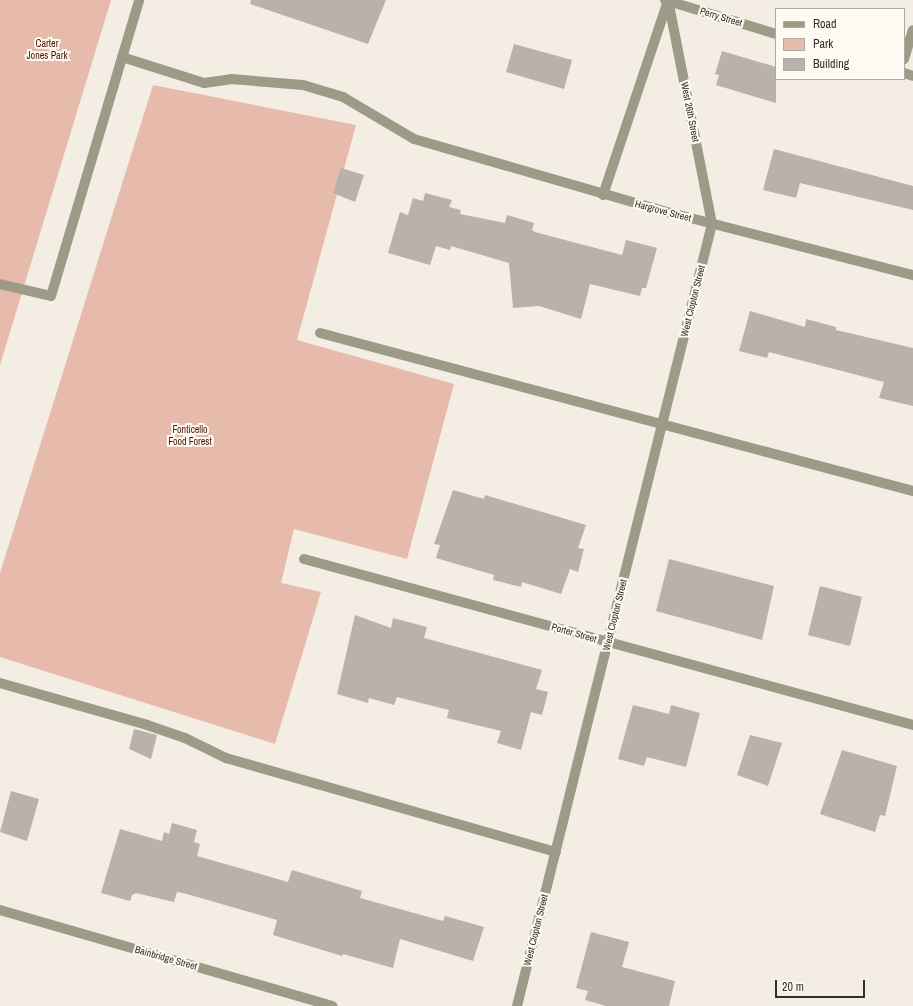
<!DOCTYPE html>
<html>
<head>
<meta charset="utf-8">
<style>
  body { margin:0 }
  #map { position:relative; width:913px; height:1006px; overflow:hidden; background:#f3ede4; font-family:"Archivo Narrow",sans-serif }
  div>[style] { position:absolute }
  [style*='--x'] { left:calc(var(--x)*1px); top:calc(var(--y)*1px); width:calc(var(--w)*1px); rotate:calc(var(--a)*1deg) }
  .green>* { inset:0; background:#e6bbac }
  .building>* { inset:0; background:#b9b1aa }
  .service>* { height:10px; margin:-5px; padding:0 5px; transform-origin:5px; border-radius:5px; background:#9d9a88 }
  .minor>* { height:10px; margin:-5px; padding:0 5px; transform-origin:5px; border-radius:5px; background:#9d9a88 }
  .tertiary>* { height:10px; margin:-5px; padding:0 5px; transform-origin:5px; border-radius:5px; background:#9d9a88 }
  span { translate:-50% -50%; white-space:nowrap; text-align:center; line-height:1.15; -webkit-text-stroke:4px #fffbf3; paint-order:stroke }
  .street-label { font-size:10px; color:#312f2b }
  .park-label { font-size:10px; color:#4b1500 }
  .legend { position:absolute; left:775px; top:8px; width:130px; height:72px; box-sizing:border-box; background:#fffbf3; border:1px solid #ada9a3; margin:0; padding:5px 7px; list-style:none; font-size:12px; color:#312f2b }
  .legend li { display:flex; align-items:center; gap:8px; height:20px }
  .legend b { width:20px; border:1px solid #ada9a3 }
  .scale { position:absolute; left:775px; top:980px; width:90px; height:18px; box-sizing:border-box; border:2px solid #312f2b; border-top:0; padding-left:5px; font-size:12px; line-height:14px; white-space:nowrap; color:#312f2b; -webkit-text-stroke:3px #fffbf3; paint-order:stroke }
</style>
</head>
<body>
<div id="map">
  <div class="green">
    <div style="clip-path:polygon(0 0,111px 0,0 365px)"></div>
    <div style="clip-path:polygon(153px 85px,356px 125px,297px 340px,454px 384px,407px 559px,294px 529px,281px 583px,321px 592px,275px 744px,0 657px,0 573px)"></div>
  </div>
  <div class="building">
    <div style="clip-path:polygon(251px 0,386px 0,368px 44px,250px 4px)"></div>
    <div style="clip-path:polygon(514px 44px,572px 60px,564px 89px,506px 72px)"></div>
    <div style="clip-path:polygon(722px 51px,776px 67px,776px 103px,716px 85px,719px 75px,715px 74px)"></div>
    <div style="clip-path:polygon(774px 149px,913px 186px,913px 210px,800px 183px,796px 198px,763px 190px)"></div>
    <div style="clip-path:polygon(341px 168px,364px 175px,355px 202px,333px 193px)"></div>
    <div style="clip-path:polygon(425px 193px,452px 200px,449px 207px,461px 210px,460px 214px,505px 223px,507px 215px,534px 223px,532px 230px,535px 232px,622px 255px,626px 240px,657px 248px,646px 288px,642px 288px,640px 296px,590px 284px,581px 319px,539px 306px,513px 308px,509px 263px,451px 246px,450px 250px,436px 246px,430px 265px,388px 253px,400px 212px,408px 215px,413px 198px,423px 201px)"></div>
    <div style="clip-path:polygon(750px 311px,805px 327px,806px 319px,836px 327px,836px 330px,913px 348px,913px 406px,879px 398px,884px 382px,769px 352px,767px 358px,739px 351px)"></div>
    <div style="clip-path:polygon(453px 490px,484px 499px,485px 495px,586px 525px,578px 548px,584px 549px,578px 572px,570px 569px,561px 594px,522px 582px,521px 587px,493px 580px,494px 575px,436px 558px,440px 545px,434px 544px)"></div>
    <div style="clip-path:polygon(669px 559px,774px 586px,762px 640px,656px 611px)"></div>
    <div style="clip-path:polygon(820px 586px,862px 597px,850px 646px,808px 635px)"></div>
    <div style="clip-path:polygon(355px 615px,391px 628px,393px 618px,427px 627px,424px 638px,542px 670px,536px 689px,548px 692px,542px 715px,531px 712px,521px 750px,497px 743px,501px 731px,447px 718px,449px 710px,397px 697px,394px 705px,369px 698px,368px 703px,337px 694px)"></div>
    <div style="clip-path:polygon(633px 705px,669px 714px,671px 705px,700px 713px,686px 767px,647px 757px,644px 766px,618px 759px)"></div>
    <div style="clip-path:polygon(134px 729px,157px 735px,151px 759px,129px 749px)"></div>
    <div style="clip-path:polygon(750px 735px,782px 743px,768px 786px,737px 775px)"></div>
    <div style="clip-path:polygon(842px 750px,897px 766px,885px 816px,880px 815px,875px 832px,820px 814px)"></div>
    <div style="clip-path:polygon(11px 791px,39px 799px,27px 841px,0 832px)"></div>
    <div style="clip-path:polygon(172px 823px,197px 830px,194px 842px,200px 844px,197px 856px,288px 882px,292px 870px,362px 891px,360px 898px,443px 921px,445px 916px,484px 927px,473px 961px,400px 939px,393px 968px,343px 954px,342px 956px,273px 935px,277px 920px,187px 894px,177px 892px,174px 902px,136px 893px,132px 895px,130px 901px,101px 893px,120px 829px,162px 841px,164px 832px,169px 834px)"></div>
    <div style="clip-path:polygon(591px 932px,629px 942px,622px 967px,675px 981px,669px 1006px,606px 1006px,585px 1000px,588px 991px,576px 988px)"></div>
  </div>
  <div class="service">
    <div style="--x:122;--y:57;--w:86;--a:17.6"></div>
    <div style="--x:204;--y:83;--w:27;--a:-8"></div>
    <div style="--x:231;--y:79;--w:72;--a:4.8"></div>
    <div style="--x:303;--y:85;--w:42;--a:16.7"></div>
    <div style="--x:343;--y:97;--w:82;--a:30.6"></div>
    <div style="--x:904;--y:59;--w:30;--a:-73"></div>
    <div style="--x:0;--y:284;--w:52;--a:13.2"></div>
    <div style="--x:51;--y:296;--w:309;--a:-73.4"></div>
    <div style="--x:320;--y:333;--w:614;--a:14.92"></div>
    <div style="--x:0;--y:683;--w:153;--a:15.9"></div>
    <div style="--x:147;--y:725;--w:40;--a:18.9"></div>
    <div style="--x:185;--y:738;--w:46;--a:26"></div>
    <div style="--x:226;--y:758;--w:343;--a:15.9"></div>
  </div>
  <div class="minor">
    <div style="--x:665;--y:0;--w:116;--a:17"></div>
    <div style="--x:904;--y:73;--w:9;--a:18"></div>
    <div style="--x:414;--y:139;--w:267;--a:16.1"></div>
    <div style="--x:671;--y:213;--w:250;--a:14.4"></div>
    <div style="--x:603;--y:195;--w:205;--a:-71.5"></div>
    <div style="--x:304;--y:559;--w:631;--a:15.25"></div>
  </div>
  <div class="tertiary">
    <div style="--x:0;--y:910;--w:346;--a:16.1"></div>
    <div style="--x:517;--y:1006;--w:806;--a:-76"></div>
    <div style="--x:712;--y:224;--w:228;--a:-101.1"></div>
  </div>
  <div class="street-label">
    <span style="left:721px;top:17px;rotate:17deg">Perry Street</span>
    <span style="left:690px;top:112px;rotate:79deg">West 26th Street</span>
    <span style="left:663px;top:211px;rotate:15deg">Hargrove Street</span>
    <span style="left:693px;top:301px;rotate:-76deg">West Clopton Street</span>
    <span style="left:615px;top:615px;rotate:-76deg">West Clopton Street</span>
    <span style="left:574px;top:633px;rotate:16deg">Porter Street</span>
    <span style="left:536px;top:930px;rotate:-76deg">West Clopton Street</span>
    <span style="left:166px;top:958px;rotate:16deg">Bainbridge Street</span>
  </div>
  <div class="park-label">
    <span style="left:47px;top:49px">Carter<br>Jones Park</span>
    <span style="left:190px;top:435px">Fonticello<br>Food Forest</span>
  </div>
  <ul class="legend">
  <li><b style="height:5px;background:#9d9a88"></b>Road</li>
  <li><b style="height:11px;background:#e6bbac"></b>Park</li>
  <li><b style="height:11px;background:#b9b1aa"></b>Building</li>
  </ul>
  <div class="scale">20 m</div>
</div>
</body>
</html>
